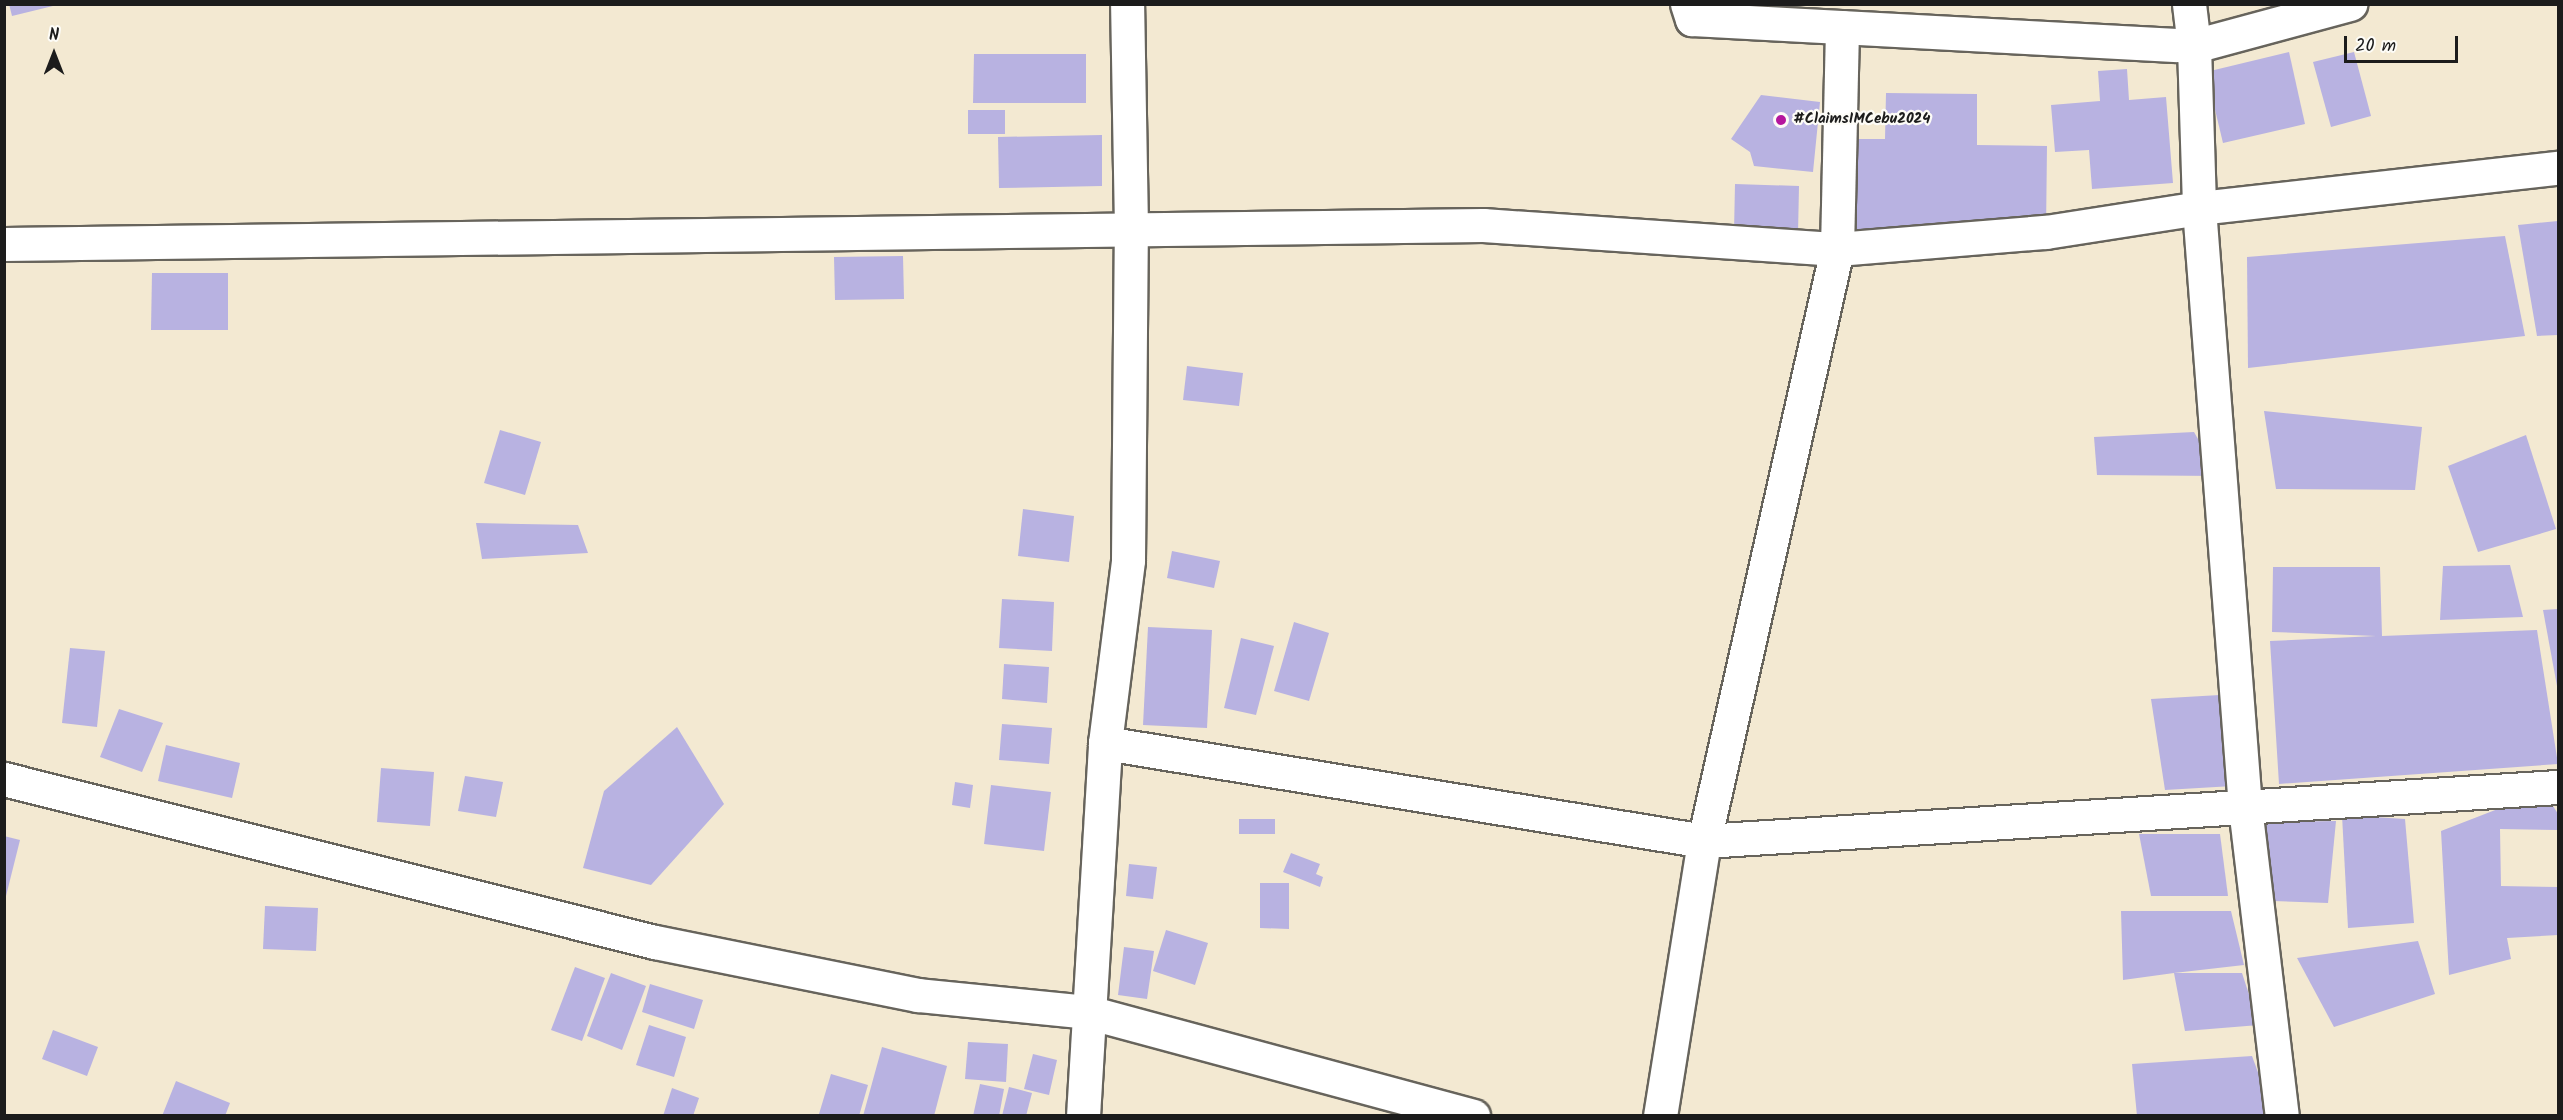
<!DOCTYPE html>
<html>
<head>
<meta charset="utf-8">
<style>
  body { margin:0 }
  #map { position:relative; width:2563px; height:1120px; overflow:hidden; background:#f3e9d2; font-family:Kalam,sans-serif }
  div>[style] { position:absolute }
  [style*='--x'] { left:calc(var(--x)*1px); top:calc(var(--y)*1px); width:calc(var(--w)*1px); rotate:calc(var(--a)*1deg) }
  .building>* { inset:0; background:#b8b2e1 }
  .roads { filter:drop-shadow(2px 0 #67645c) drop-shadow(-2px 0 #67645c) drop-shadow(0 2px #67645c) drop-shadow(0 -2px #67645c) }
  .minor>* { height:33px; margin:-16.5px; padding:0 16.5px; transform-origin:16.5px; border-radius:16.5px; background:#fff }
  .dots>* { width:16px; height:16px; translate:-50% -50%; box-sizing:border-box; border:3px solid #fdfcf7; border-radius:50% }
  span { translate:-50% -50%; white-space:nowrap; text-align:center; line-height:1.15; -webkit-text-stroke:4.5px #fdfcf7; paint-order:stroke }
  .poi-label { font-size:15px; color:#1c1c1c; font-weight:700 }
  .left { translate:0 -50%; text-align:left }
  .frame { position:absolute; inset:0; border:6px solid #1c1c1c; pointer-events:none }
  .north { position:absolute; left:24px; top:24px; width:60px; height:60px; -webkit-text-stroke:4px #fdfcf7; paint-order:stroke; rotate:0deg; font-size:16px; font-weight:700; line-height:24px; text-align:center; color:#1c1c1c }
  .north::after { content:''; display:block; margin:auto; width:21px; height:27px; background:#1c1c1c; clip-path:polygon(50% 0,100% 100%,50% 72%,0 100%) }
  .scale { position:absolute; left:2344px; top:36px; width:114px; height:27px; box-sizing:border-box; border:3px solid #1c1c1c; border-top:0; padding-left:8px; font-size:18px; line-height:21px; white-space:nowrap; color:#1c1c1c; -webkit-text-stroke:4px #fdfcf7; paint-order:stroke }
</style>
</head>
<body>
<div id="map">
  <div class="building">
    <div style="clip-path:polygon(9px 4px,57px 4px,57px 5px,12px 16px)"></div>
    <div style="clip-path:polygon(2289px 52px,2305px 124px,2223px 143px,2206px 72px)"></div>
    <div style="clip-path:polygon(2354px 52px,2371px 116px,2331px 127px,2313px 62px)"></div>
    <div style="clip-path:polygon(974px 54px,1086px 54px,1086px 103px,973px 103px)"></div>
    <div style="clip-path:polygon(2127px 69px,2129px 100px,2166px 97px,2173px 183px,2092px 189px,2089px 150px,2055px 152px,2051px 105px,2100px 101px,2098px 71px)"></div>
    <div style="clip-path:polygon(1886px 93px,1977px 94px,1977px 145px,2047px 146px,2046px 232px,1847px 229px,1849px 139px,1885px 139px)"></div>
    <div style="clip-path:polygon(1761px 95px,1820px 102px,1813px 172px,1754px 166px,1750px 152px,1731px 139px)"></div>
    <div style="clip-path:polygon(968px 110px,1005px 110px,1005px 134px,968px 134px)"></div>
    <div style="clip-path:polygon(1102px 135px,1102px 186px,999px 188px,998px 137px)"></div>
    <div style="clip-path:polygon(1735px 184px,1799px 186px,1798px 234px,1734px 232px)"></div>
    <div style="clip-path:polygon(2558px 221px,2558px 335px,2537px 336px,2518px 225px)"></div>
    <div style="clip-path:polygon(2505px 236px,2525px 336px,2248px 368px,2247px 257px)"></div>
    <div style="clip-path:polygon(903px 256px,904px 299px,835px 300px,834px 257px)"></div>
    <div style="clip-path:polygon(152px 273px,228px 273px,228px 330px,151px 330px)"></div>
    <div style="clip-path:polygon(1187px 366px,1243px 373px,1239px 406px,1183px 400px)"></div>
    <div style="clip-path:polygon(2264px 411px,2422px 427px,2415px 490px,2276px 489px)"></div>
    <div style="clip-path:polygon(500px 430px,541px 442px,525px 495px,484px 483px)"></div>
    <div style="clip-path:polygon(2194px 432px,2219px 476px,2097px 475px,2094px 437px)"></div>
    <div style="clip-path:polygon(2526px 435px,2556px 529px,2478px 552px,2448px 466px)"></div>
    <div style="clip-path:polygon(1023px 509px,1074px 516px,1069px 562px,1018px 556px)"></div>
    <div style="clip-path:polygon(476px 523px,578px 525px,588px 553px,482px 559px)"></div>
    <div style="clip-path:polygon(1172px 551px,1220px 561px,1214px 588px,1167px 578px)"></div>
    <div style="clip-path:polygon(2510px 565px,2523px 617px,2440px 620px,2443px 566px)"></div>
    <div style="clip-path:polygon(2273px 567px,2380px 567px,2382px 636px,2537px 630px,2558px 764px,2279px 784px,2270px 641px,2376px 636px,2272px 632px)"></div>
    <div style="clip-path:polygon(1002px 599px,1054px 602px,1052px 651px,999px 648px)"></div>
    <div style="clip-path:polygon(2558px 609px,2558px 686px,2557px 686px,2543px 610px)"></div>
    <div style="clip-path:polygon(1294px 622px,1329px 633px,1309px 701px,1274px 691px)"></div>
    <div style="clip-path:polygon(1148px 627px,1212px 630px,1207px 728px,1143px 725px)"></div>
    <div style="clip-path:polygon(1241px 638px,1274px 646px,1256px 715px,1224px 708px)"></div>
    <div style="clip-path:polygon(70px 648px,105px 651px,97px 727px,62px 723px)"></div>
    <div style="clip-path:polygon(1004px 664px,1049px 667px,1047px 703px,1002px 699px)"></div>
    <div style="clip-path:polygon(2237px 694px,2233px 786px,2165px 790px,2151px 699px)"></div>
    <div style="clip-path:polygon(119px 709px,163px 723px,142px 772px,100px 757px)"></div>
    <div style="clip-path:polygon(1002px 724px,1052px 728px,1049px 764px,999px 760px)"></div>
    <div style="clip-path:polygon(677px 727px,724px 804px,651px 885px,583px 868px,604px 791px)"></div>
    <div style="clip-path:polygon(166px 745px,240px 763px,232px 798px,158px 781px)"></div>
    <div style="clip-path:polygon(381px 768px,434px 772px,430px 826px,377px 822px)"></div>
    <div style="clip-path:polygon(465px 776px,503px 782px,496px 817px,458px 811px)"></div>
    <div style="clip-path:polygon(955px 782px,973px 785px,970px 808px,952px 805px)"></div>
    <div style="clip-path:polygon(991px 785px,1051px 792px,1044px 851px,984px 844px)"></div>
    <div style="clip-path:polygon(2550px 801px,2558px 814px,2558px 830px,2500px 829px,2501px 886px,2558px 887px,2558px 935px,2507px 938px,2511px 959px,2449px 975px,2441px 831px,2503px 807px)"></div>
    <div style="clip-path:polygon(2342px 815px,2405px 819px,2414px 923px,2348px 928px)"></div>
    <div style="clip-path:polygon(1239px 819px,1275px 819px,1275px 834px,1239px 834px)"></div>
    <div style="clip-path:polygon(2336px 821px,2328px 903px,2273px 901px,2262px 822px)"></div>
    <div style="clip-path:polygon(2139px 834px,2220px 834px,2228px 896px,2151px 896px)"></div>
    <div style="clip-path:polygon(4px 836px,20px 840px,5px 900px,4px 900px)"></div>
    <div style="clip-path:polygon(1291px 853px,1320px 864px,1316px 874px,1323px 877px,1320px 887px,1283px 872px)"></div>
    <div style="clip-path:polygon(1129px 864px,1157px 867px,1153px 899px,1126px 896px)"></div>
    <div style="clip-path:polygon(1260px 883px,1289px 883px,1289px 929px,1260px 928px)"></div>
    <div style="clip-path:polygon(265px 906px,318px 908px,316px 951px,263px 949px)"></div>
    <div style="clip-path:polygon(2121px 911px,2231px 911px,2244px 965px,2174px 973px,2242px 973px,2259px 1025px,2185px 1031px,2174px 973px,2123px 980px)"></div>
    <div style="clip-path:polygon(1166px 930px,1208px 943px,1195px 985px,1153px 971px)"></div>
    <div style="clip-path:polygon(2418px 941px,2435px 994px,2334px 1027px,2297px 958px)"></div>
    <div style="clip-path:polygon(1124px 947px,1154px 951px,1147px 999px,1118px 995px)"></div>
    <div style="clip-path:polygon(575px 967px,605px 978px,582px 1041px,551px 1030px)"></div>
    <div style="clip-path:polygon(611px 973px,646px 986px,622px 1050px,587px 1036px)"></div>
    <div style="clip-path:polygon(650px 984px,703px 1000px,694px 1029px,642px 1012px)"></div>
    <div style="clip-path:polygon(649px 1025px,686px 1037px,674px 1077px,636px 1065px)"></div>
    <div style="clip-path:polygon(53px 1030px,98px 1047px,87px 1076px,42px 1059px)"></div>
    <div style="clip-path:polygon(968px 1042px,1008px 1044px,1006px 1082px,965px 1079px)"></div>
    <div style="clip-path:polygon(882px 1047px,947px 1066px,934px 1116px,863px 1116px)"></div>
    <div style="clip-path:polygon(1033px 1054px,1057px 1060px,1049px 1095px,1024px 1089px)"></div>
    <div style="clip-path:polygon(2252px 1056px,2274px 1116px,2137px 1116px,2132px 1064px)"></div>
    <div style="clip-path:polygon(831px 1074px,868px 1085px,859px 1116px,819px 1114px)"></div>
    <div style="clip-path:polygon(176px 1081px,230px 1103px,225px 1116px,162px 1116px)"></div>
    <div style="clip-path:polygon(980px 1084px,1004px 1089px,999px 1116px,973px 1116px)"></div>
    <div style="clip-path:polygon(1009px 1087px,1032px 1093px,1026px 1116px,1002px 1116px)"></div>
    <div style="clip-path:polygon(672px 1088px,699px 1098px,693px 1116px,663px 1116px)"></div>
  </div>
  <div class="roads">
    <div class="minor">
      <div style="--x:1687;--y:4;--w:16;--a:72"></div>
      <div style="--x:1692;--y:19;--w:503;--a:3.08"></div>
      <div style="--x:2194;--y:46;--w:162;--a:-15.1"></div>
      <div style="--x:2189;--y:4;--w:42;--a:83.2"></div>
      <div style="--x:2194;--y:46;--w:162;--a:88.2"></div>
      <div style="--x:2199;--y:208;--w:601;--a:85.61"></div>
      <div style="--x:2245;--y:807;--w:311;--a:83.2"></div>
      <div style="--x:4;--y:244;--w:1479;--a:-0.74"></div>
      <div style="--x:1483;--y:225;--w:355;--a:3.9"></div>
      <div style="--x:1837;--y:249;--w:210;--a:-4.7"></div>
      <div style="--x:2046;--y:232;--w:155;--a:-8.9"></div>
      <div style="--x:2199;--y:208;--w:361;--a:-6.4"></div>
      <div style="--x:1105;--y:743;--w:607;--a:9.29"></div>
      <div style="--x:1704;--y:841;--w:856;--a:-3.62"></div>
      <div style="--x:4;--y:779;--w:671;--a:14.06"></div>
      <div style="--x:655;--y:942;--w:268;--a:11.4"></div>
      <div style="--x:918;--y:995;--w:171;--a:5.7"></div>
      <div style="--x:1088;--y:1012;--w:399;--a:15.1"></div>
      <div style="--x:1083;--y:1116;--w:374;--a:-86.6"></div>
      <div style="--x:1105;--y:743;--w:184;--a:-82.8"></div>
      <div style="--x:1128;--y:560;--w:332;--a:-89.5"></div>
      <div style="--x:1131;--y:228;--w:224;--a:-91"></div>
      <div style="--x:1660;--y:1116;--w:278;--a:-80.9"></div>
      <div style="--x:1704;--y:841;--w:607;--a:-77.34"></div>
      <div style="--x:1837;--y:249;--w:222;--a:-88.7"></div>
    </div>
  </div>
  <div class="dots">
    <div style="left:1781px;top:120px;background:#b5179e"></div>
  </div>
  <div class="poi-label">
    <span class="left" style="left:1793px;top:120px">#ClaimsIMCebu2024</span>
  </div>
  <div class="frame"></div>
  <div class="north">N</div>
  <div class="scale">20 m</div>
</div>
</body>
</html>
